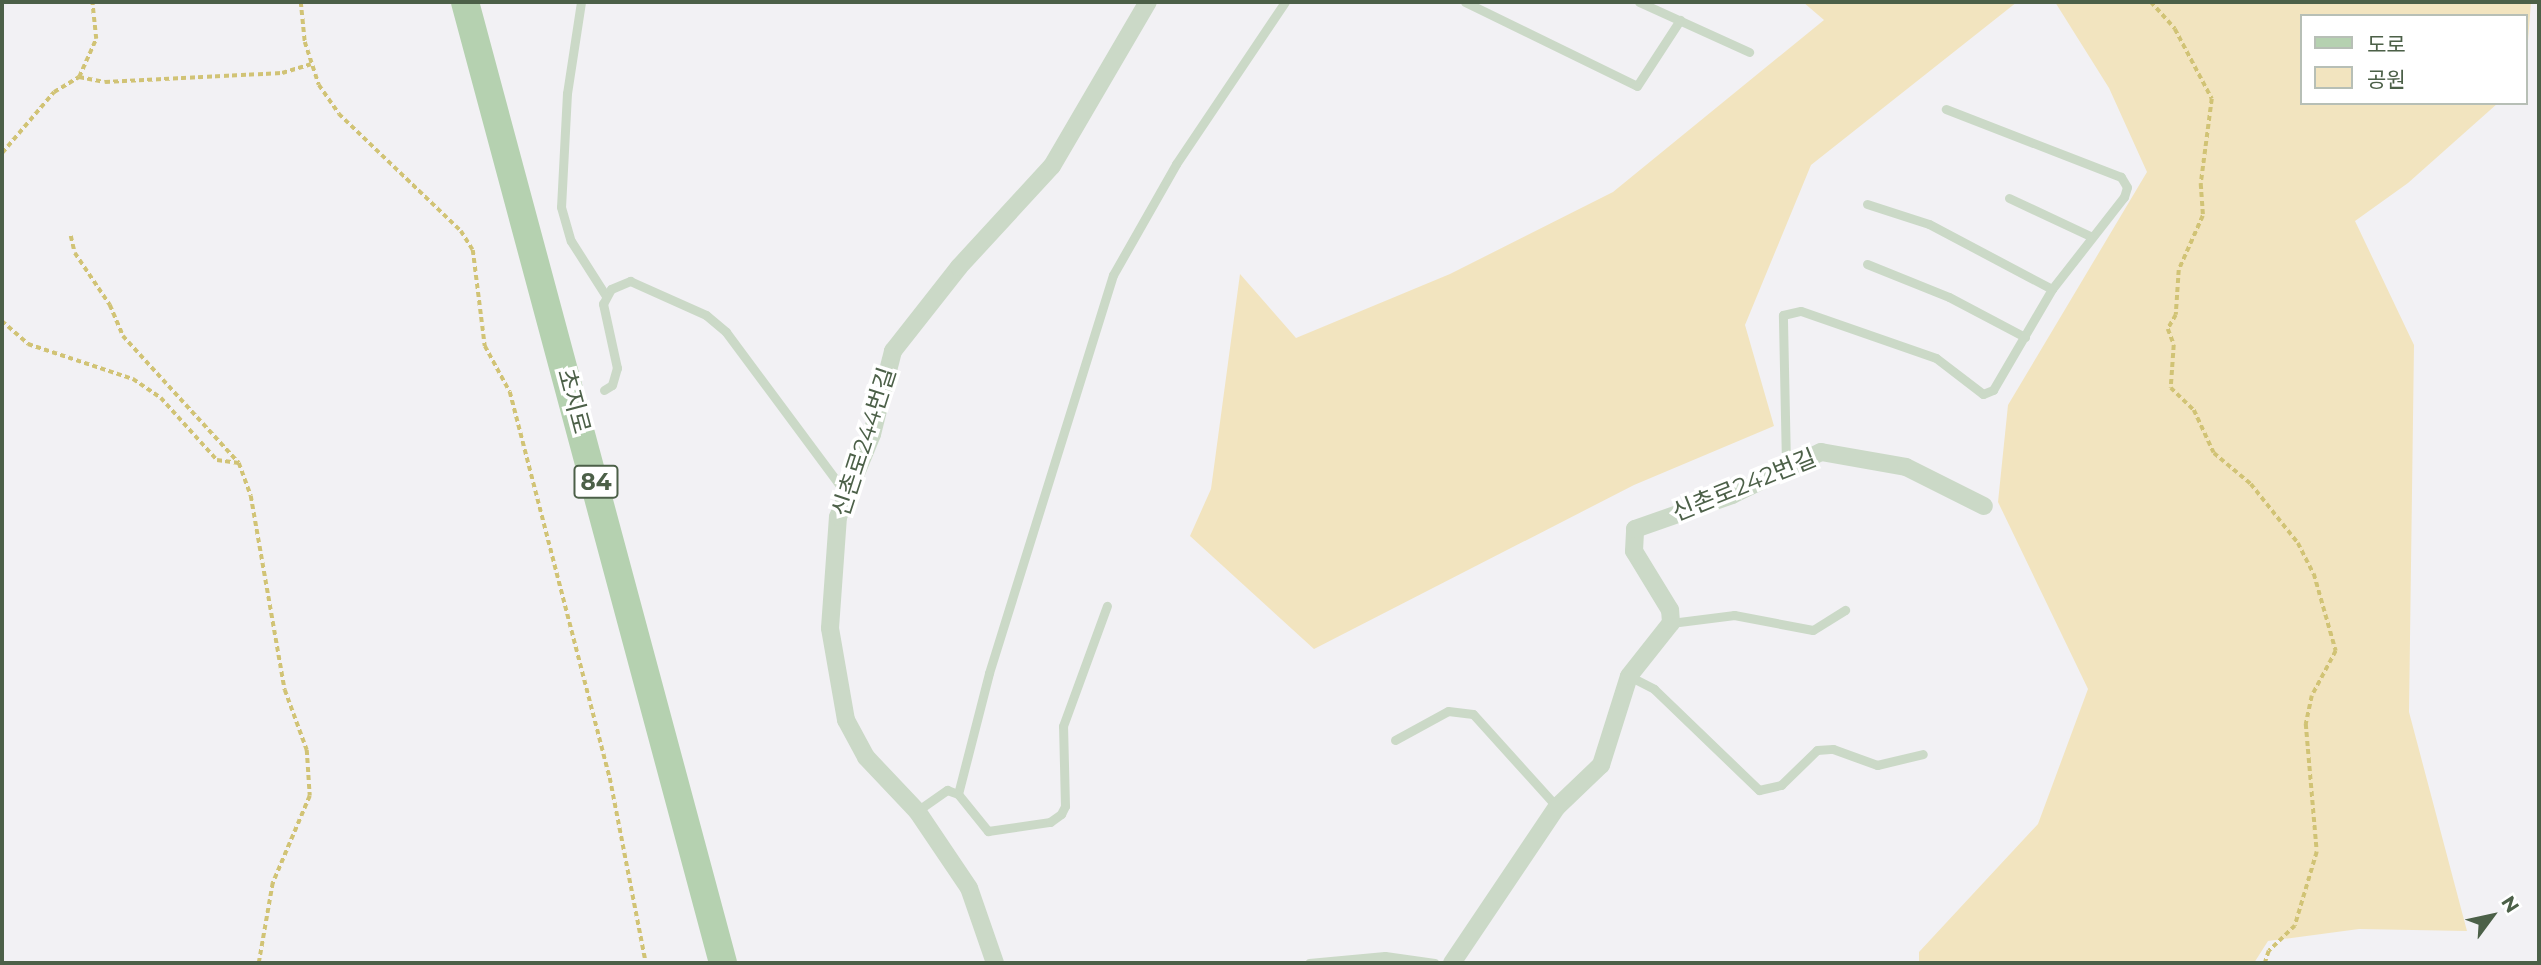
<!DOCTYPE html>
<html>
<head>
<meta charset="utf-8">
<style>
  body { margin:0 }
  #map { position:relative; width:2541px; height:965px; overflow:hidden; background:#f2f1f4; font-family:Montserrat,"Noto Sans KR",sans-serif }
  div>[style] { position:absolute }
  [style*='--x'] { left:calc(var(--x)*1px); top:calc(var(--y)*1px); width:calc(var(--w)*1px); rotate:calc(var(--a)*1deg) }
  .green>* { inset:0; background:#f2e4bf }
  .path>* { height:3.5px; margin-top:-1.75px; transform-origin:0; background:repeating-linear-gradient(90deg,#d1c375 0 5px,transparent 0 8.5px) }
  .lane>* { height:9px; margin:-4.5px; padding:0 4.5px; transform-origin:4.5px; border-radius:4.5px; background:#cbd9c7 }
  .street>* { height:18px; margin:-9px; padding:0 9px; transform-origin:9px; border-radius:9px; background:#cbd9c7 }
  .primary>* { height:28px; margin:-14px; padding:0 14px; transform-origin:14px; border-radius:14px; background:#b5d1b0 }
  span { translate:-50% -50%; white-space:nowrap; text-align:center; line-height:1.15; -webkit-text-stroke:7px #fff; paint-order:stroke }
  .shield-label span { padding:2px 5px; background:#fff; border:2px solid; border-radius:5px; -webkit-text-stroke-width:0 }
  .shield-label { font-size:23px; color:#4c6048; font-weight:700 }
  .street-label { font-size:24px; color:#4c6048 }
  .frame { position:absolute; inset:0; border:4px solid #4c6048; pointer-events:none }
  .legend { position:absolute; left:2300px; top:14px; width:228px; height:91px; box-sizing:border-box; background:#fff; border:2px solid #b7bfb6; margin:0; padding:9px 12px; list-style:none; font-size:21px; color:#4c6048 }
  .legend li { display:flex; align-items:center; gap:14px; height:35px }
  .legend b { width:35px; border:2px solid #b7bfb6 }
  .north { position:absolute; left:2457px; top:881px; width:70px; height:70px; -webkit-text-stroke:5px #fff; paint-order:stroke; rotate:57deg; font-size:19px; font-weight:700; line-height:28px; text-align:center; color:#4c6048 }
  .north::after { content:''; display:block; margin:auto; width:24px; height:32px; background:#4c6048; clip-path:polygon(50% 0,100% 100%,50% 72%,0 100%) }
</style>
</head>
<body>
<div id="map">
  <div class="green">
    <div style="clip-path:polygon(1803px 2px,2017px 2px,1811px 165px,1745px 325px,1774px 426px,1634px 485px,1314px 649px,1190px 536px,1211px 489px,1240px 274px,1296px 338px,1450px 274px,1613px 192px,1824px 20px)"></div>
    <div style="clip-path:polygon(2055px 2px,2531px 2px,2525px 80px,2525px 16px,2301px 16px,2301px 103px,2498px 103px,2408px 183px,2355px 221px,2414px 345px,2409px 712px,2467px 931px,2359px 929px,2268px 941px,2254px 963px,1919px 963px,1919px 952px,2038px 824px,2088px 689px,1998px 502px,2008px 405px,2147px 172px,2109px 88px)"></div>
  </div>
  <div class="path">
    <div style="--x:301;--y:2;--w:40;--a:84.3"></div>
    <div style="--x:305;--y:42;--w:45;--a:72"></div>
    <div style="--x:319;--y:85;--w:35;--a:55"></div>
    <div style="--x:339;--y:114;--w:169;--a:43.8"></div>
    <div style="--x:461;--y:231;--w:22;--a:58"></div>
    <div style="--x:473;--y:250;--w:97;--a:82.9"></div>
    <div style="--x:485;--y:346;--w:52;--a:61.5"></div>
    <div style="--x:510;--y:392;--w:399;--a:75.5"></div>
    <div style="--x:610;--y:778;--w:188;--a:79"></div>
    <div style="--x:2151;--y:2;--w:36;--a:48"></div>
    <div style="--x:2175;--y:29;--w:79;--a:62.1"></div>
    <div style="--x:2212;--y:99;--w:86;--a:97.4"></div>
    <div style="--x:2201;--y:184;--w:32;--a:86"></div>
    <div style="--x:2203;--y:216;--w:59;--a:114"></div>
    <div style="--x:2179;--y:270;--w:45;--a:93.8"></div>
    <div style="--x:2176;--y:315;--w:16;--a:120"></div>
    <div style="--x:2168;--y:329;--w:17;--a:69"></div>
    <div style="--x:2174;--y:345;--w:43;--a:94"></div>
    <div style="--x:2171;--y:388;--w:32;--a:44"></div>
    <div style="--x:2194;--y:410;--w:47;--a:65.1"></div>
    <div style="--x:2214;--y:453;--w:48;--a:40"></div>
    <div style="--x:2251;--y:484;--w:75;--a:51.5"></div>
    <div style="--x:2298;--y:543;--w:35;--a:63"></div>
    <div style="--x:2314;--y:574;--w:80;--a:74.1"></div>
    <div style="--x:2336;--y:651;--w:51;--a:118.1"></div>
    <div style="--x:2312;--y:696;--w:29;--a:102"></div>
    <div style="--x:2306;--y:724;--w:128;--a:85.1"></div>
    <div style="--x:2317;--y:852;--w:77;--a:106.6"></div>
    <div style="--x:2295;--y:926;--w:36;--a:136"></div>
    <div style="--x:2269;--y:951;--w:13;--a:108"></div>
    <div style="--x:79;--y:77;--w:42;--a:-65.9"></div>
    <div style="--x:96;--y:39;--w:37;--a:-96"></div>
    <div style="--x:2;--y:153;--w:80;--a:-49.6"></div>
    <div style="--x:54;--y:92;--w:29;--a:-31"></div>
    <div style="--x:79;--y:77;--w:26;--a:11"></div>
    <div style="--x:105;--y:82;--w:177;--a:-2.9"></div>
    <div style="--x:282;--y:73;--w:30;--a:-17"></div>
    <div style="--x:71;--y:236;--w:17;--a:77"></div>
    <div style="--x:75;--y:253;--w:63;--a:56.1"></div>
    <div style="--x:110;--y:305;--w:34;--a:67"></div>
    <div style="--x:123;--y:336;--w:172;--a:47.6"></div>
    <div style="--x:239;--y:463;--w:35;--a:70"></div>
    <div style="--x:251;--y:496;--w:197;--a:80.1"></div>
    <div style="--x:285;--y:690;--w:64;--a:69.9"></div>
    <div style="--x:307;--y:750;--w:46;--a:86.3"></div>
    <div style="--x:310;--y:796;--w:95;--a:113"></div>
    <div style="--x:273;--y:883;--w:81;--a:99.9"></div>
    <div style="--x:2;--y:321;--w:35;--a:41"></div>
    <div style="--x:28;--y:344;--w:111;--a:18.4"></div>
    <div style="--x:133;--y:379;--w:34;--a:34"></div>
    <div style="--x:161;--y:398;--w:84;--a:47.9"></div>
    <div style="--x:217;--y:460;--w:22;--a:8"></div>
  </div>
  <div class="lane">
    <div style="--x:581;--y:2;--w:92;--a:98.7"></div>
    <div style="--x:567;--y:93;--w:114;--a:93"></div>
    <div style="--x:561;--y:207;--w:35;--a:74"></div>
    <div style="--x:571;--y:241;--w:65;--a:57.5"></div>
    <div style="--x:1465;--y:2;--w:191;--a:26"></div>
    <div style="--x:1637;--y:86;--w:79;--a:-56.9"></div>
    <div style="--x:1639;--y:2;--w:121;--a:24.4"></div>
    <div style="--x:2009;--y:198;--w:89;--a:25.1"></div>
    <div style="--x:1867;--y:204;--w:65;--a:17.9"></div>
    <div style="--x:1929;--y:224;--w:139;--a:27.9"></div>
    <div style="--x:1867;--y:264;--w:88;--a:21.9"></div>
    <div style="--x:1949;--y:297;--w:86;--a:27.8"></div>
    <div style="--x:604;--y:390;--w:9;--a:-32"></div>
    <div style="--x:612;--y:385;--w:18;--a:-74"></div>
    <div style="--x:617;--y:368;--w:66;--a:-102.3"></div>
    <div style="--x:603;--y:304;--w:17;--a:-62"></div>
    <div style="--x:611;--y:289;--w:21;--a:-23"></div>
    <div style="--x:630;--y:281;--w:83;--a:24.1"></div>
    <div style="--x:706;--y:315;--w:26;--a:40"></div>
    <div style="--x:726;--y:332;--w:199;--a:53.4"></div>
    <div style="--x:1786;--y:464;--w:149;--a:-91.2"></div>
    <div style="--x:1783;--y:315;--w:18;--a:-13"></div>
    <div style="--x:1801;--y:311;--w:143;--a:19.2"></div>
    <div style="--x:1936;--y:358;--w:59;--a:37.5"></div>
    <div style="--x:1983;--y:394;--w:11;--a:-22"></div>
    <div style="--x:1993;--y:390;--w:117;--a:-59.7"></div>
    <div style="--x:2052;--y:289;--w:117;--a:-52"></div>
    <div style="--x:2124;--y:197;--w:10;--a:-73"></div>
    <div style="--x:2127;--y:187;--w:12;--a:-121"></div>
    <div style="--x:2121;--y:177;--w:188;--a:-158.8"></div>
    <div style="--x:1671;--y:623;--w:64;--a:-7.2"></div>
    <div style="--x:1734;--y:615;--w:80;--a:10.8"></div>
    <div style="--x:1813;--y:630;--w:38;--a:-32"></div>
    <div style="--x:1629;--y:676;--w:28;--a:27"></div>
    <div style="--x:1654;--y:689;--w:146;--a:43.9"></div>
    <div style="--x:1759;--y:790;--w:23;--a:-13"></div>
    <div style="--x:1781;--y:785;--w:50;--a:-44.2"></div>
    <div style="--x:1817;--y:750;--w:16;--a:-4"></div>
    <div style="--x:1833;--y:749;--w:47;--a:20"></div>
    <div style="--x:1877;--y:765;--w:47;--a:-13.4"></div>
    <div style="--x:1395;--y:740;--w:60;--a:-28.7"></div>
    <div style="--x:1448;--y:711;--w:25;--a:7"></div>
    <div style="--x:1473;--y:714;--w:125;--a:47.9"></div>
    <div style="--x:958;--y:794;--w:125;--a:-75.6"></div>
    <div style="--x:989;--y:673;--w:417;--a:-72.7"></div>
    <div style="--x:1113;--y:275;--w:128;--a:-60.4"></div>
    <div style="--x:1176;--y:164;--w:195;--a:-56.1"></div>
    <div style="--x:917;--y:811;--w:37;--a:-35"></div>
    <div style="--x:947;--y:790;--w:12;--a:20"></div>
    <div style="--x:958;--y:794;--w:48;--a:51"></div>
    <div style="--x:988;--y:831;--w:63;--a:-8.3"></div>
    <div style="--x:1050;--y:822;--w:14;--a:-36"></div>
    <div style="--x:1061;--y:814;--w:9;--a:-63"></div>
    <div style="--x:1065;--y:806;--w:80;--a:-91.4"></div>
    <div style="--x:1063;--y:726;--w:128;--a:-69.9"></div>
    <div style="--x:1309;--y:963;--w:76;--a:-5.3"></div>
    <div style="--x:1385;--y:956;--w:50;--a:8"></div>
  </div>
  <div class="street">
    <div style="--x:995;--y:963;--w:79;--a:-109.1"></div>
    <div style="--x:969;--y:888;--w:93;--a:-124"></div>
    <div style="--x:917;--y:811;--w:74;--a:-133.4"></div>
    <div style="--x:866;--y:757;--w:42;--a:-118.4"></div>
    <div style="--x:846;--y:720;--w:93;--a:-99.9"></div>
    <div style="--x:830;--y:628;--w:111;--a:-85.9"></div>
    <div style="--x:838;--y:517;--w:90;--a:-67.7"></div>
    <div style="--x:872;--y:434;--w:86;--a:-75.8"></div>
    <div style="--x:893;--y:351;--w:107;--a:-51.8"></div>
    <div style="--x:959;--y:267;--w:137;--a:-47.4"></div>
    <div style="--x:1052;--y:166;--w:190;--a:-59.7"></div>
    <div style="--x:1452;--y:963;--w:188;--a:-56.1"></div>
    <div style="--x:1557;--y:807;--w:61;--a:-43.7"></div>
    <div style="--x:1601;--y:765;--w:93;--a:-72.5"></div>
    <div style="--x:1629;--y:676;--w:68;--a:-51.6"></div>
    <div style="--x:1671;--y:623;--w:13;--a:-94"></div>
    <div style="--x:1670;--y:610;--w:69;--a:-121.4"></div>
    <div style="--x:1634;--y:551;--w:22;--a:-87"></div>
    <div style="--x:1635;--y:529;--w:103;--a:-19.3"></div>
    <div style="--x:1732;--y:495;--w:99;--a:-25.8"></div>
    <div style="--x:1821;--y:452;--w:86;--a:10"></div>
    <div style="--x:1906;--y:467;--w:87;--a:26.6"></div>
  </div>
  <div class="primary">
    <div style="--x:465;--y:2;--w:995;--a:74.97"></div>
  </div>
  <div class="shield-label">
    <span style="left:596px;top:482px">84</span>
  </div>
  <div class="street-label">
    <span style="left:574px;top:401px;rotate:75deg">초지로</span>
    <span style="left:864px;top:442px;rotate:-72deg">신촌로244번길</span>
    <span style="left:1744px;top:485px;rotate:-22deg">신촌로242번길</span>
  </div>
  <div class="frame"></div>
  <ul class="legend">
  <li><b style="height:9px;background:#b5d1b0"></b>도로</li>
  <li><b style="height:19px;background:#f2e4bf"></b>공원</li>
  </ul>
  <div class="north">N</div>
</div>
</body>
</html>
